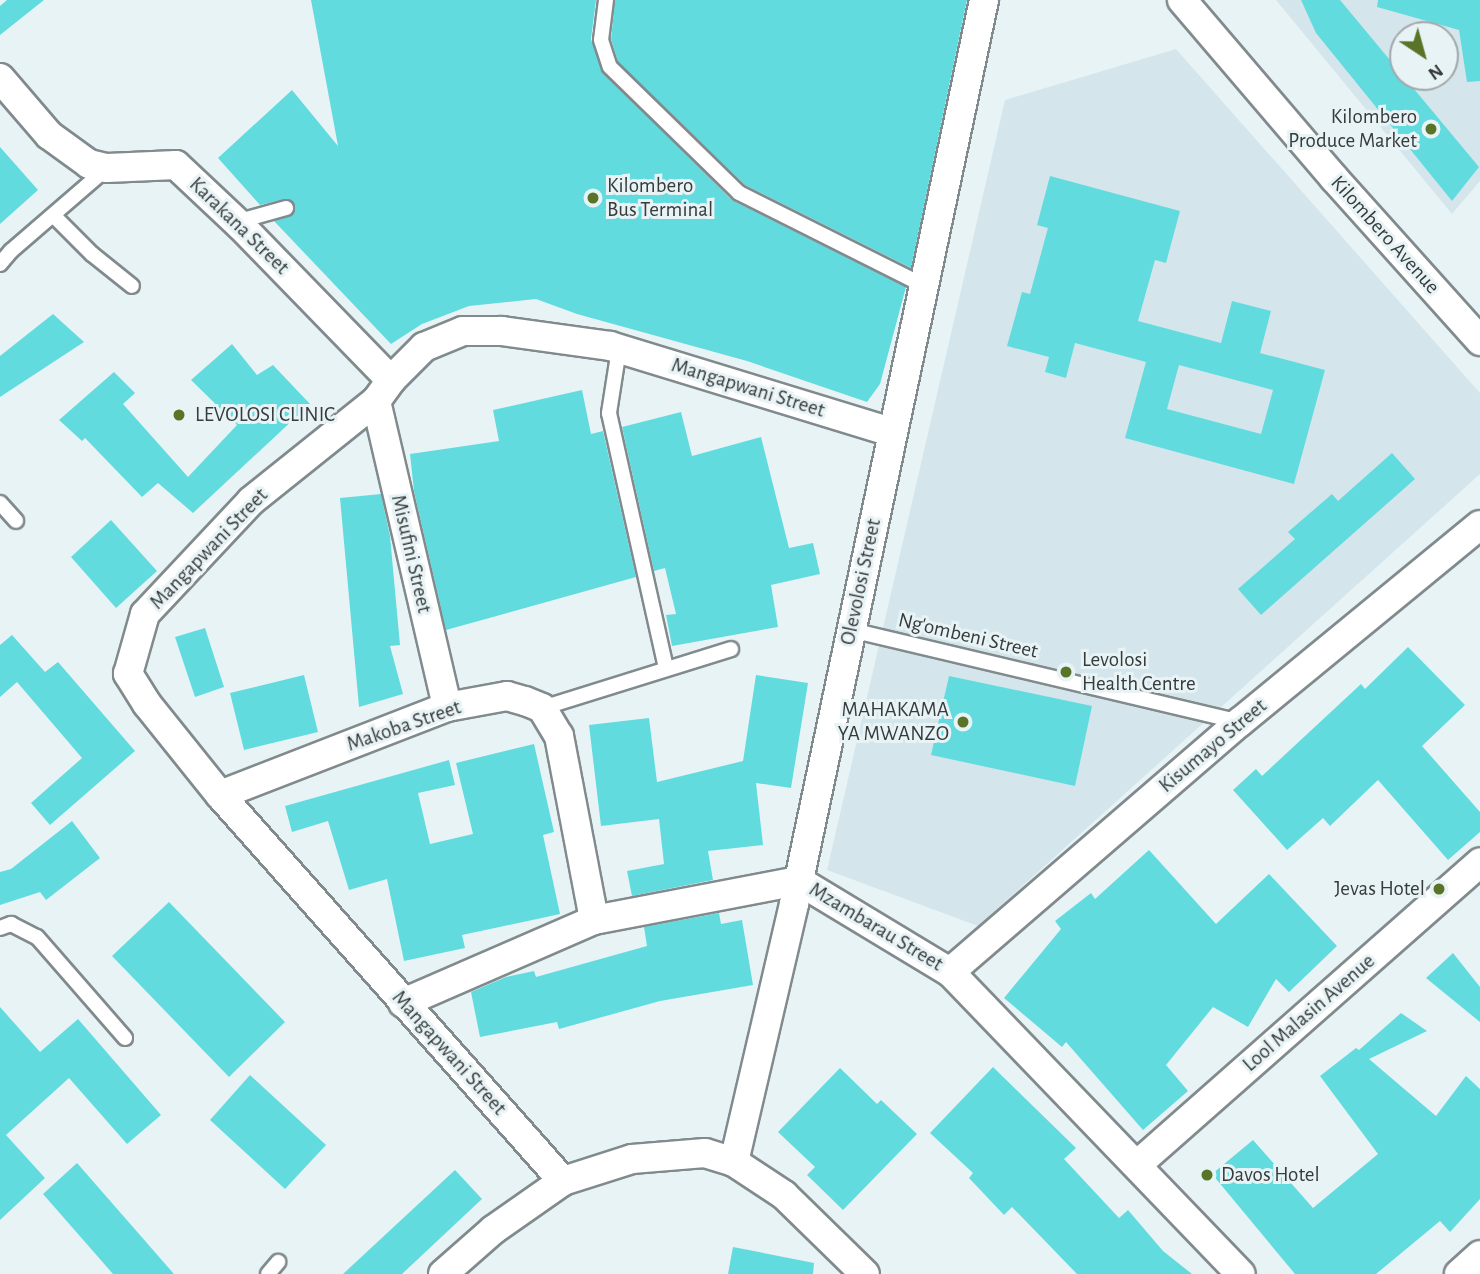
<!DOCTYPE html>
<html>
<head>
<meta charset="utf-8">
<style>
  body { margin:0 }
  #map { position:relative; width:1480px; height:1274px; overflow:hidden; background:#e8f3f6; font-family:"Alegreya Sans",sans-serif }
  div>[style] { position:absolute }
  [style*='--x'] { left:calc(var(--x)*1px); top:calc(var(--y)*1px); width:calc(var(--w)*1px); rotate:calc(var(--a)*1deg) }
  .built>* { inset:0; background:#d4e6ec }
  .building>* { inset:0; background:#62dbdf }
  .roads { filter:drop-shadow(2px 0 #818a8d) drop-shadow(-2px 0 #818a8d) drop-shadow(0 2px #818a8d) drop-shadow(0 -2px #818a8d) }
  .service>* { height:14px; margin:-7px; padding:0 7px; transform-origin:7px; border-radius:7px; background:#fff }
  .minor>* { height:28px; margin:-14px; padding:0 14px; transform-origin:14px; border-radius:14px; background:#fff }
  .dots>* { width:19px; height:19px; translate:-50% -50%; box-sizing:border-box; border:4px solid #e8f3f6; border-radius:50% }
  span { translate:-50% -50%; white-space:nowrap; text-align:center; line-height:1.15; -webkit-text-stroke:6px #e8f3f6; paint-order:stroke }
  .poi-label { font-size:21px; color:#373b3c }
  .right { translate:-100% -50%; text-align:right }
  .left { translate:0 -50%; text-align:left }
  .street-label { font-size:21px; color:#373b3c }
  .north { position:absolute; left:1389px; top:21px; width:70px; height:70px; box-sizing:border-box; background:#e8f3f6; border:2px solid #a1a9ac; border-radius:50%; rotate:144deg; font-size:19px; font-weight:700; line-height:28px; text-align:center; color:#373b3c }
  .north::after { content:''; display:block; margin:auto; width:24px; height:32px; background:#597427; clip-path:polygon(50% 0,100% 100%,50% 72%,0 100%) }
</style>
</head>
<body>
<div id="map">
  <div class="built">
    <div style="clip-path:polygon(evenodd,1276px 0,1480px 0,1480px 181px,1452px 214px,1276px 0,1403px 35px,1445px 35px,1445px 77px,1403px 77px,1403px 35px)"></div>
    <div style="clip-path:polygon(1176px 49px,1480px 393px,1480px 474px,978px 926px,827px 870px,1005px 100px)"></div>
  </div>
  <div class="building">
    <div style="clip-path:polygon(7px 0,44px 0,0 35px,0 6px)"></div>
    <div style="clip-path:polygon(311px 0,596px 0,591px 39px,603px 73px,732px 200px,906px 287px,880px 384px,867px 402px,747px 361px,577px 314px,536px 299px,469px 306px,422px 324px,391px 344px,274px 221px,293px 214px,293px 202px,284px 199px,260px 205px,218px 158px,292px 90px,338px 146px)"></div>
    <div style="clip-path:polygon(615px 0,967px 0,911px 268px,745px 185px,618px 62px,611px 39px)"></div>
    <div style="clip-path:polygon(1301px 0,1340px 0,1479px 167px,1452px 201px,1316px 33px)"></div>
    <div style="clip-path:polygon(1378px 0,1480px 0,1480px 81px,1467px 82px,1459px 30px,1377px 7px)"></div>
    <div style="clip-path:polygon(0 147px,38px 190px,0 224px)"></div>
    <div style="clip-path:polygon(evenodd,1050px 176px,1180px 211px,1166px 263px,1155px 260px,1138px 321px,1221px 343px,1232px 301px,1271px 311px,1260px 353px,1325px 370px,1294px 484px,1125px 438px,1146px 362px,1075px 343px,1066px 378px,1045px 372px,1049px 357px,1007px 346px,1022px 292px,1030px 294px,1048px 228px,1037px 225px,1050px 176px,1179px 365px,1273px 390px,1261px 434px,1167px 409px,1179px 365px)"></div>
    <div style="clip-path:polygon(53px 314px,84px 342px,0 397px,0 356px)"></div>
    <div style="clip-path:polygon(232px 344px,257px 375px,273px 365px,310px 404px,193px 513px,158px 483px,142px 497px,85px 438px,82px 441px,59px 420px,114px 372px,135px 393px,123px 404px,188px 477px,237px 425px,191px 380px)"></div>
    <div style="clip-path:polygon(582px 390px,591px 434px,603px 431px,636px 577px,446px 630px,414px 491px,410px 454px,499px 441px,493px 410px)"></div>
    <div style="clip-path:polygon(681px 412px,692px 456px,761px 437px,789px 548px,813px 543px,820px 574px,771px 585px,778px 627px,672px 646px,666px 615px,676px 614px,665px 568px,654px 571px,622px 427px)"></div>
    <div style="clip-path:polygon(1392px 453px,1415px 479px,1261px 615px,1238px 589px,1295px 539px,1288px 532px,1332px 494px,1338px 501px)"></div>
    <div style="clip-path:polygon(381px 494px,390px 536px,400px 645px,390px 646px,403px 694px,359px 707px,340px 498px)"></div>
    <div style="clip-path:polygon(111px 520px,157px 571px,116px 608px,71px 557px)"></div>
    <div style="clip-path:polygon(205px 628px,224px 687px,195px 697px,175px 637px)"></div>
    <div style="clip-path:polygon(12px 635px,45px 672px,58px 662px,135px 751px,50px 825px,31px 803px,82px 758px,17px 682px,0 697px,0 645px)"></div>
    <div style="clip-path:polygon(1408px 647px,1465px 705px,1422px 746px,1480px 812px,1480px 832px,1448px 860px,1378px 780px,1330px 826px,1323px 818px,1287px 850px,1233px 790px,1256px 769px,1262px 776px,1361px 684px,1365px 689px)"></div>
    <div style="clip-path:polygon(304px 675px,318px 732px,244px 750px,230px 693px)"></div>
    <div style="clip-path:polygon(756px 675px,808px 683px,791px 788px,756px 783px,763px 845px,708px 851px,713px 880px,632px 896px,627px 871px,664px 864px,659px 819px,601px 826px,589px 725px,649px 718px,657px 782px,743px 761px)"></div>
    <div style="clip-path:polygon(949px 676px,1092px 706px,1075px 786px,931px 755px)"></div>
    <div style="clip-path:polygon(534px 744px,554px 832px,543px 835px,560px 914px,462px 935px,465px 948px,404px 961px,387px 879px,349px 890px,328px 821px,292px 832px,285px 806px,449px 760px,455px 785px,418px 793px,430px 844px,473px 834px,456px 763px)"></div>
    <div style="clip-path:polygon(72px 821px,100px 858px,46px 900px,40px 892px,0 905px,0 872px,11px 869px)"></div>
    <div style="clip-path:polygon(1149px 850px,1216px 924px,1269px 874px,1337px 946px,1289px 992px,1276px 979px,1248px 1027px,1213px 1007px,1166px 1065px,1188px 1091px,1143px 1130px,1066px 1042px,1062px 1047px,1004px 998px,1061px 929px,1055px 921px,1091px 893px,1095px 899px)"></div>
    <div style="clip-path:polygon(169px 902px,285px 1022px,229px 1077px,112px 956px)"></div>
    <div style="clip-path:polygon(719px 913px,721px 924px,742px 920px,753px 985px,660px 1001px,559px 1029px,557px 1022px,480px 1037px,471px 992px,506px 977px,534px 971px,536px 977px,647px 946px,644px 927px)"></div>
    <div style="clip-path:polygon(1453px 953px,1480px 987px,1480px 1022px,1426px 978px)"></div>
    <div style="clip-path:polygon(0 1007px,40px 1052px,78px 1019px,161px 1115px,127px 1144px,69px 1078px,6px 1135px,45px 1178px,0 1220px)"></div>
    <div style="clip-path:polygon(1401px 1013px,1427px 1031px,1369px 1059px,1436px 1116px,1466px 1076px,1480px 1089px,1480px 1199px,1450px 1232px,1440px 1221px,1376px 1274px,1295px 1274px,1212px 1174px,1253px 1140px,1313px 1208px,1378px 1154px,1320px 1076px,1356px 1048px,1359px 1050px)"></div>
    <div style="clip-path:polygon(993px 1067px,1076px 1148px,1064px 1159px,1119px 1218px,1128px 1210px,1163px 1251px,1192px 1274px,1077px 1274px,1012px 1207px,1004px 1215px,969px 1178px,973px 1173px,930px 1133px)"></div>
    <div style="clip-path:polygon(840px 1068px,877px 1104px,881px 1100px,917px 1134px,843px 1210px,807px 1175px,815px 1167px,778px 1132px)"></div>
    <div style="clip-path:polygon(250px 1075px,326px 1145px,285px 1189px,210px 1120px)"></div>
    <div style="clip-path:polygon(77px 1163px,174px 1274px,113px 1274px,43px 1194px)"></div>
    <div style="clip-path:polygon(455px 1170px,482px 1199px,402px 1274px,343px 1274px)"></div>
    <div style="clip-path:polygon(733px 1247px,814px 1263px,813px 1274px,728px 1274px)"></div>
  </div>
  <div class="roads">
    <div class="service">
      <div style="--x:606;--y:0;--w:40;--a:97.1"></div>
      <div style="--x:601;--y:40;--w:28;--a:72"></div>
      <div style="--x:610;--y:67;--w:180;--a:44.3"></div>
      <div style="--x:739;--y:193;--w:206;--a:26.6"></div>
      <div style="--x:54;--y:216;--w:54;--a:45"></div>
      <div style="--x:92;--y:254;--w:51;--a:38.7"></div>
      <div style="--x:236;--y:222;--w:52;--a:-15.6"></div>
      <div style="--x:0;--y:264;--w:17;--a:-50"></div>
      <div style="--x:11;--y:251;--w:127;--a:-40.8"></div>
      <div style="--x:619;--y:349;--w:65;--a:98.9"></div>
      <div style="--x:609;--y:413;--w:262;--a:77.4"></div>
      <div style="--x:0;--y:503;--w:24;--a:48"></div>
      <div style="--x:851;--y:630;--w:400;--a:13.3"></div>
      <div style="--x:542;--y:708;--w:198;--a:-17.3"></div>
      <div style="--x:0;--y:928;--w:12;--a:-20"></div>
      <div style="--x:11;--y:924;--w:29;--a:27"></div>
      <div style="--x:37;--y:937;--w:134;--a:48.9"></div>
      <div style="--x:268;--y:1274;--w:16;--a:-50"></div>
    </div>
    <div class="minor">
      <div style="--x:1182;--y:0;--w:234;--a:49.5"></div>
      <div style="--x:1334;--y:178;--w:219;--a:48.1"></div>
      <div style="--x:0;--y:78;--w:75;--a:49.3"></div>
      <div style="--x:49;--y:135;--w:49;--a:35.9"></div>
      <div style="--x:89;--y:164;--w:18;--a:13"></div>
      <div style="--x:107;--y:168;--w:69;--a:-2.5"></div>
      <div style="--x:176;--y:165;--w:89;--a:43.2"></div>
      <div style="--x:241;--y:226;--w:215;--a:45.8"></div>
      <div style="--x:376;--y:401;--w:314;--a:76.9"></div>
      <div style="--x:220;--y:795;--w:243;--a:-21.2"></div>
      <div style="--x:447;--y:707;--w:61;--a:-10.4"></div>
      <div style="--x:507;--y:696;--w:19;--a:16"></div>
      <div style="--x:525;--y:701;--w:18;--a:22"></div>
      <div style="--x:542;--y:708;--w:33;--a:59"></div>
      <div style="--x:559;--y:736;--w:187;--a:79.2"></div>
      <div style="--x:950;--y:972;--w:383;--a:-40.8"></div>
      <div style="--x:1240;--y:722;--w:310;--a:-39.4"></div>
      <div style="--x:403;--y:1003;--w:208;--a:-23.5"></div>
      <div style="--x:594;--y:920;--w:209;--a:-10.8"></div>
      <div style="--x:799;--y:881;--w:176;--a:31.1"></div>
      <div style="--x:950;--y:972;--w:419;--a:46.1"></div>
      <div style="--x:734;--y:1162;--w:265;--a:-76.9"></div>
      <div style="--x:794;--y:904;--w:924;--a:-78.13"></div>
      <div style="--x:1138;--y:1164;--w:456;--a:-41.4"></div>
      <div style="--x:563;--y:1181;--w:516;--a:-131.62"></div>
      <div style="--x:220;--y:795;--w:117;--a:-128.7"></div>
      <div style="--x:147;--y:704;--w:36;--a:-122"></div>
      <div style="--x:128;--y:674;--w:62;--a:-74.2"></div>
      <div style="--x:145;--y:614;--w:155;--a:-46.8"></div>
      <div style="--x:251;--y:501;--w:160;--a:-38.7"></div>
      <div style="--x:376;--y:401;--w:26;--a:-54"></div>
      <div style="--x:391;--y:380;--w:47;--a:-45"></div>
      <div style="--x:424;--y:347;--w:42;--a:-22.3"></div>
      <div style="--x:463;--y:331;--w:39;--a:0"></div>
      <div style="--x:502;--y:331;--w:109;--a:7.9"></div>
      <div style="--x:610;--y:346;--w:295;--a:17"></div>
      <div style="--x:443;--y:1274;--w:67;--a:-41.3"></div>
      <div style="--x:493;--y:1230;--w:85;--a:-35"></div>
      <div style="--x:563;--y:1181;--w:72;--a:-17.7"></div>
      <div style="--x:632;--y:1159;--w:73;--a:-4.7"></div>
      <div style="--x:705;--y:1153;--w:30;--a:17"></div>
      <div style="--x:734;--y:1162;--w:60;--a:33.4"></div>
      <div style="--x:784;--y:1195;--w:113;--a:44.3"></div>
      <div style="--x:1459;--y:1274;--w:28;--a:-42"></div>
    </div>
  </div>
  <div class="dots">
    <div style="left:1431px;top:129px;background:#597427"></div>
    <div style="left:593px;top:198px;background:#597427"></div>
    <div style="left:179px;top:415px;background:#597427"></div>
    <div style="left:1066px;top:672px;background:#597427"></div>
    <div style="left:963px;top:722px;background:#597427"></div>
    <div style="left:1439px;top:889px;background:#597427"></div>
    <div style="left:1207px;top:1175px;background:#597427"></div>
  </div>
  <div class="poi-label">
    <span class="right" style="left:1417px;top:129px">Kilombero<br>Produce Market</span>
    <span class="left" style="left:607px;top:198px">Kilombero<br>Bus Terminal</span>
    <span class="left" style="left:195px;top:415px">LEVOLOSI CLINIC</span>
    <span class="left" style="left:1082px;top:672px">Levolosi<br>Health Centre</span>
    <span class="right" style="left:949px;top:722px">MAHAKAMA<br>YA MWANZO</span>
    <span class="right" style="left:1425px;top:889px">Jevas Hotel</span>
    <span class="left" style="left:1221px;top:1175px">Davos Hotel</span>
  </div>
  <div class="street-label">
    <span style="left:239px;top:226px;rotate:44deg">Karakana Street</span>
    <span style="left:1385px;top:235px;rotate:48deg">Kilombero Avenue</span>
    <span style="left:748px;top:388px;rotate:17deg">Mangapwani Street</span>
    <span style="left:209px;top:549px;rotate:-46deg">Mangapwani Street</span>
    <span style="left:411px;top:554px;rotate:77deg">Misufini Street</span>
    <span style="left:861px;top:582px;rotate:-78deg">Olevolosi Street</span>
    <span style="left:968px;top:636px;rotate:13deg">Ng'ombeni Street</span>
    <span style="left:404px;top:726px;rotate:-19deg">Makoba Street</span>
    <span style="left:1213px;top:746px;rotate:-40deg">Kisumayo Street</span>
    <span style="left:876px;top:927px;rotate:31deg">Mzambarau Street</span>
    <span style="left:1309px;top:1013px;rotate:-41deg">Lool Malasin Avenue</span>
    <span style="left:449px;top:1053px;rotate:48deg">Mangapwani Street</span>
  </div>
  <div class="north">N</div>
</div>
</body>
</html>
